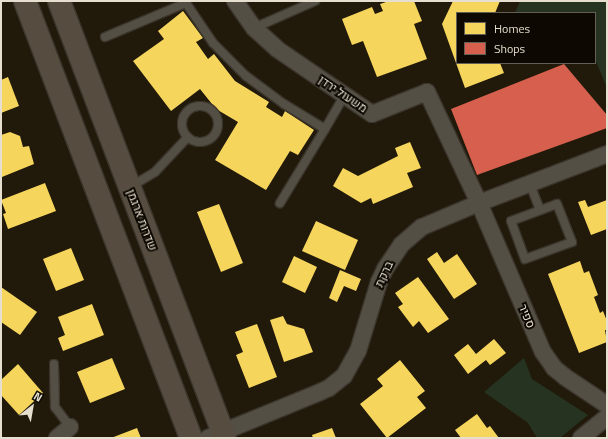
<!DOCTYPE html>
<html>
<head>
<meta charset="utf-8">
<style>
  body { margin:0 }
  #map { position:relative; width:608px; height:439px; overflow:hidden; background:#211a0b; font-family:"Titillium Web",Heebo,sans-serif }
  div>[style] { position:absolute }
  [style*='--x'] { left:calc(var(--x)*1px); top:calc(var(--y)*1px); width:calc(var(--w)*1px); rotate:calc(var(--a)*1deg) }
  .green>* { inset:0; background:#253320 }
  .homes>* { inset:0; background:#f6d55c }
  .shops>* { inset:0; background:#d6604d }
  .roads { filter:drop-shadow(1px 0 #3b352c) drop-shadow(-1px 0 #3b352c) drop-shadow(0 1px #3b352c) drop-shadow(0 -1px #3b352c) }
  .lane>* { height:8px; margin:-4px; padding:0 4px; transform-origin:4px; border-radius:4px; background:#544f45 }
  .lane>.ring { margin:-4px; padding:0; box-sizing:content-box; background:none; border:8px solid #544f45; border-radius:50% }
  .street>* { height:16px; margin:-8px; padding:0 8px; transform-origin:8px; border-radius:8px; background:#544f45 }
  .secondary>* { height:22px; margin:-11px; padding:0 11px; transform-origin:11px; border-radius:11px; background:#564d40 }
  span { translate:-50% -50%; white-space:nowrap; text-align:center; line-height:1.15; -webkit-text-stroke:4px #0d0902; paint-order:stroke }
  .street-label { font-size:12px; color:#e6dfcf }
  .frame { position:absolute; inset:0; border:2px solid #e6dfcf; pointer-events:none }
  .legend { position:absolute; left:456px; top:12px; width:140px; height:52px; box-sizing:border-box; background:#0d0902; border:1px solid #645f54; margin:0; padding:5px 7px; list-style:none; font-size:12px; color:#e6dfcf }
  .legend li { display:flex; align-items:center; gap:8px; height:20px }
  .legend b { width:20px; border:1px solid #645f54 }
  .north { position:absolute; left:12px; top:387px; width:40px; height:40px; -webkit-text-stroke:3px #0d0902; paint-order:stroke; rotate:31deg; font-size:11px; font-weight:700; line-height:16px; text-align:center; color:#e6dfcf }
  .north::after { content:''; display:block; margin:auto; width:14px; height:18px; background:#e6dfcf; clip-path:polygon(50% 0,100% 100%,50% 72%,0 100%) }
</style>
</head>
<body>
<div id="map">
  <div class="green">
    <div style="clip-path:polygon(520px 1px,607px 1px,607px 88px,595px 59px,595px 13px,515px 13px)"></div>
    <div style="clip-path:polygon(524px 358px,532px 379px,588px 415px,560px 438px,537px 438px,528px 423px,484px 392px)"></div>
  </div>
  <div class="homes">
    <div style="clip-path:polygon(389px 1px,414px 1px,422px 21px,414px 24px,427px 59px,377px 77px,363px 41px,352px 45px,342px 19px,372px 7px,375px 14px,383px 11px,380px 4px)"></div>
    <div style="clip-path:polygon(453px 1px,500px 1px,495px 13px,457px 13px,457px 63px,500px 63px,504px 73px,465px 88px,442px 24px)"></div>
    <div style="clip-path:polygon(183px 11px,203px 38px,196px 42px,208px 59px,214px 54px,235px 81px,269px 102px,266px 107px,282px 117px,285px 111px,314px 130px,298px 155px,290px 151px,266px 190px,215px 160px,238px 122px,216px 109px,200px 89px,171px 111px,133px 61px,164px 39px,158px 31px)"></div>
    <div style="clip-path:polygon(8px 77px,19px 106px,1px 113px,1px 80px)"></div>
    <div style="clip-path:polygon(10px 132px,20px 136px,23px 147px,29px 146px,34px 164px,2px 177px,1px 135px)"></div>
    <div style="clip-path:polygon(410px 142px,421px 168px,407px 173px,413px 187px,373px 204px,371px 198px,361px 203px,333px 186px,343px 168px,358px 176px,398px 156px,395px 148px)"></div>
    <div style="clip-path:polygon(45px 183px,56px 211px,8px 229px,3px 214px,6px 213px,1px 200px)"></div>
    <div style="clip-path:polygon(585px 200px,588px 207px,607px 200px,607px 229px,591px 235px,578px 202px)"></div>
    <div style="clip-path:polygon(219px 204px,243px 263px,221px 272px,197px 212px)"></div>
    <div style="clip-path:polygon(316px 221px,358px 240px,345px 270px,302px 251px)"></div>
    <div style="clip-path:polygon(71px 248px,84px 280px,56px 291px,43px 259px)"></div>
    <div style="clip-path:polygon(437px 252px,444px 263px,457px 254px,477px 284px,454px 299px,427px 259px)"></div>
    <div style="clip-path:polygon(294px 256px,317px 267px,305px 293px,282px 282px)"></div>
    <div style="clip-path:polygon(580px 261px,584px 273px,589px 271px,598px 295px,594px 297px,600px 313px,603px 311px,607px 321px,607px 330px,605px 330px,607px 342px,579px 353px,548px 274px)"></div>
    <div style="clip-path:polygon(340px 270px,361px 279px,356px 291px,344px 286px,337px 302px,329px 298px)"></div>
    <div style="clip-path:polygon(418px 277px,449px 319px,428px 333px,419px 321px,413px 327px,398px 307px,403px 304px,395px 293px)"></div>
    <div style="clip-path:polygon(1px 287px,37px 312px,20px 335px,1px 322px)"></div>
    <div style="clip-path:polygon(92px 304px,104px 335px,63px 351px,58px 338px,65px 335px,58px 317px)"></div>
    <div style="clip-path:polygon(283px 316px,287px 324px,304px 329px,313px 352px,284px 362px,270px 320px)"></div>
    <div style="clip-path:polygon(257px 324px,277px 377px,249px 388px,236px 355px,243px 352px,235px 332px)"></div>
    <div style="clip-path:polygon(494px 339px,506px 353px,490px 365px,486px 360px,468px 374px,454px 355px,468px 344px,476px 354px)"></div>
    <div style="clip-path:polygon(112px 358px,125px 389px,90px 403px,77px 372px)"></div>
    <div style="clip-path:polygon(400px 360px,425px 391px,417px 397px,426px 408px,387px 438px,360px 404px,383px 386px,377px 379px)"></div>
    <div style="clip-path:polygon(18px 364px,43px 393px,19px 415px,1px 395px,1px 380px)"></div>
    <div style="clip-path:polygon(477px 414px,487px 428px,490px 426px,499px 438px,461px 438px,455px 430px)"></div>
    <div style="clip-path:polygon(137px 428px,141px 438px,111px 438px)"></div>
    <div style="clip-path:polygon(332px 428px,336px 438px,313px 438px,312px 435px)"></div>
  </div>
  <div class="shops">
    <div style="clip-path:polygon(564px 64px,607px 115px,607px 128px,477px 175px,451px 109px)"></div>
  </div>
  <div class="roads">
    <div class="lane">
      <div style="--x:254;--y:28;--w:67;--a:-23.9"></div>
      <div style="--x:105;--y:37;--w:88;--a:-22.8"></div>
      <div style="--x:186;--y:3;--w:48;--a:56"></div>
      <div style="--x:213;--y:43;--w:47;--a:45"></div>
      <div style="--x:246;--y:76;--w:47;--a:36.4"></div>
      <div style="--x:284;--y:104;--w:48;--a:31.4"></div>
      <div style="--x:325;--y:129;--w:87;--a:121.3"></div>
      <div class="ring" style="left:182px;top:106px;width:28px;height:28px"></div>
      <div style="--x:325;--y:129;--w:39;--a:-60"></div>
      <div style="--x:530;--y:184;--w:28;--a:69"></div>
      <div style="--x:130;--y:187;--w:29;--a:-31"></div>
      <div style="--x:155;--y:172;--w:48;--a:-46.7"></div>
      <div style="--x:557;--y:204;--w:41;--a:68.5"></div>
      <div style="--x:572;--y:242;--w:50;--a:160.1"></div>
      <div style="--x:525;--y:259;--w:40;--a:-110.2"></div>
      <div style="--x:511;--y:221;--w:49;--a:-20.3"></div>
      <div style="--x:54;--y:364;--w:43;--a:88.7"></div>
      <div style="--x:55;--y:407;--w:25;--a:53"></div>
    </div>
    <div class="street">
      <div style="--x:235;--y:1;--w:33;--a:55"></div>
      <div style="--x:254;--y:28;--w:31;--a:42"></div>
      <div style="--x:277;--y:49;--w:115;--a:34.4"></div>
      <div style="--x:372;--y:114;--w:59;--a:-21.8"></div>
      <div style="--x:427;--y:92;--w:123;--a:64.9"></div>
      <div style="--x:479;--y:203;--w:162;--a:66.8"></div>
      <div style="--x:543;--y:352;--w:19;--a:55"></div>
      <div style="--x:554;--y:368;--w:14;--a:39"></div>
      <div style="--x:565;--y:377;--w:50;--a:33.7"></div>
      <div style="--x:57;--y:438;--w:17;--a:-40"></div>
      <div style="--x:208;--y:438;--w:121;--a:-22.3"></div>
      <div style="--x:320;--y:392;--w:10;--a:-24"></div>
      <div style="--x:329;--y:388;--w:19;--a:-39"></div>
      <div style="--x:344;--y:376;--w:29;--a:-61"></div>
      <div style="--x:358;--y:351;--w:72;--a:-73.1"></div>
      <div style="--x:379;--y:282;--w:14;--a:-65"></div>
      <div style="--x:385;--y:269;--w:29;--a:-56"></div>
      <div style="--x:401;--y:245;--w:28;--a:-41"></div>
      <div style="--x:422;--y:227;--w:62;--a:-22.8"></div>
      <div style="--x:479;--y:203;--w:137;--a:-20.9"></div>
      <div style="--x:581;--y:438;--w:33;--a:-39"></div>
    </div>
    <div class="secondary">
      <div style="--x:25;--y:1;--w:467;--a:69.2"></div>
      <div style="--x:59;--y:1;--w:467;--a:69.2"></div>
    </div>
  </div>
  <div class="street-label">
    <span style="left:343px;top:94px;rotate:34deg">משעול ירדן</span>
    <span style="left:142px;top:220px;rotate:69deg">שדרות ארגמן</span>
    <span style="left:384px;top:274px;rotate:-65deg">ברקת</span>
    <span style="left:527px;top:316px;rotate:67deg">ספיר</span>
  </div>
  <div class="frame"></div>
  <ul class="legend">
  <li><b style="height:11px;background:#f6d55c"></b>Homes</li>
  <li><b style="height:11px;background:#d6604d"></b>Shops</li>
  </ul>
  <div class="north">N</div>
</div>
</body>
</html>
